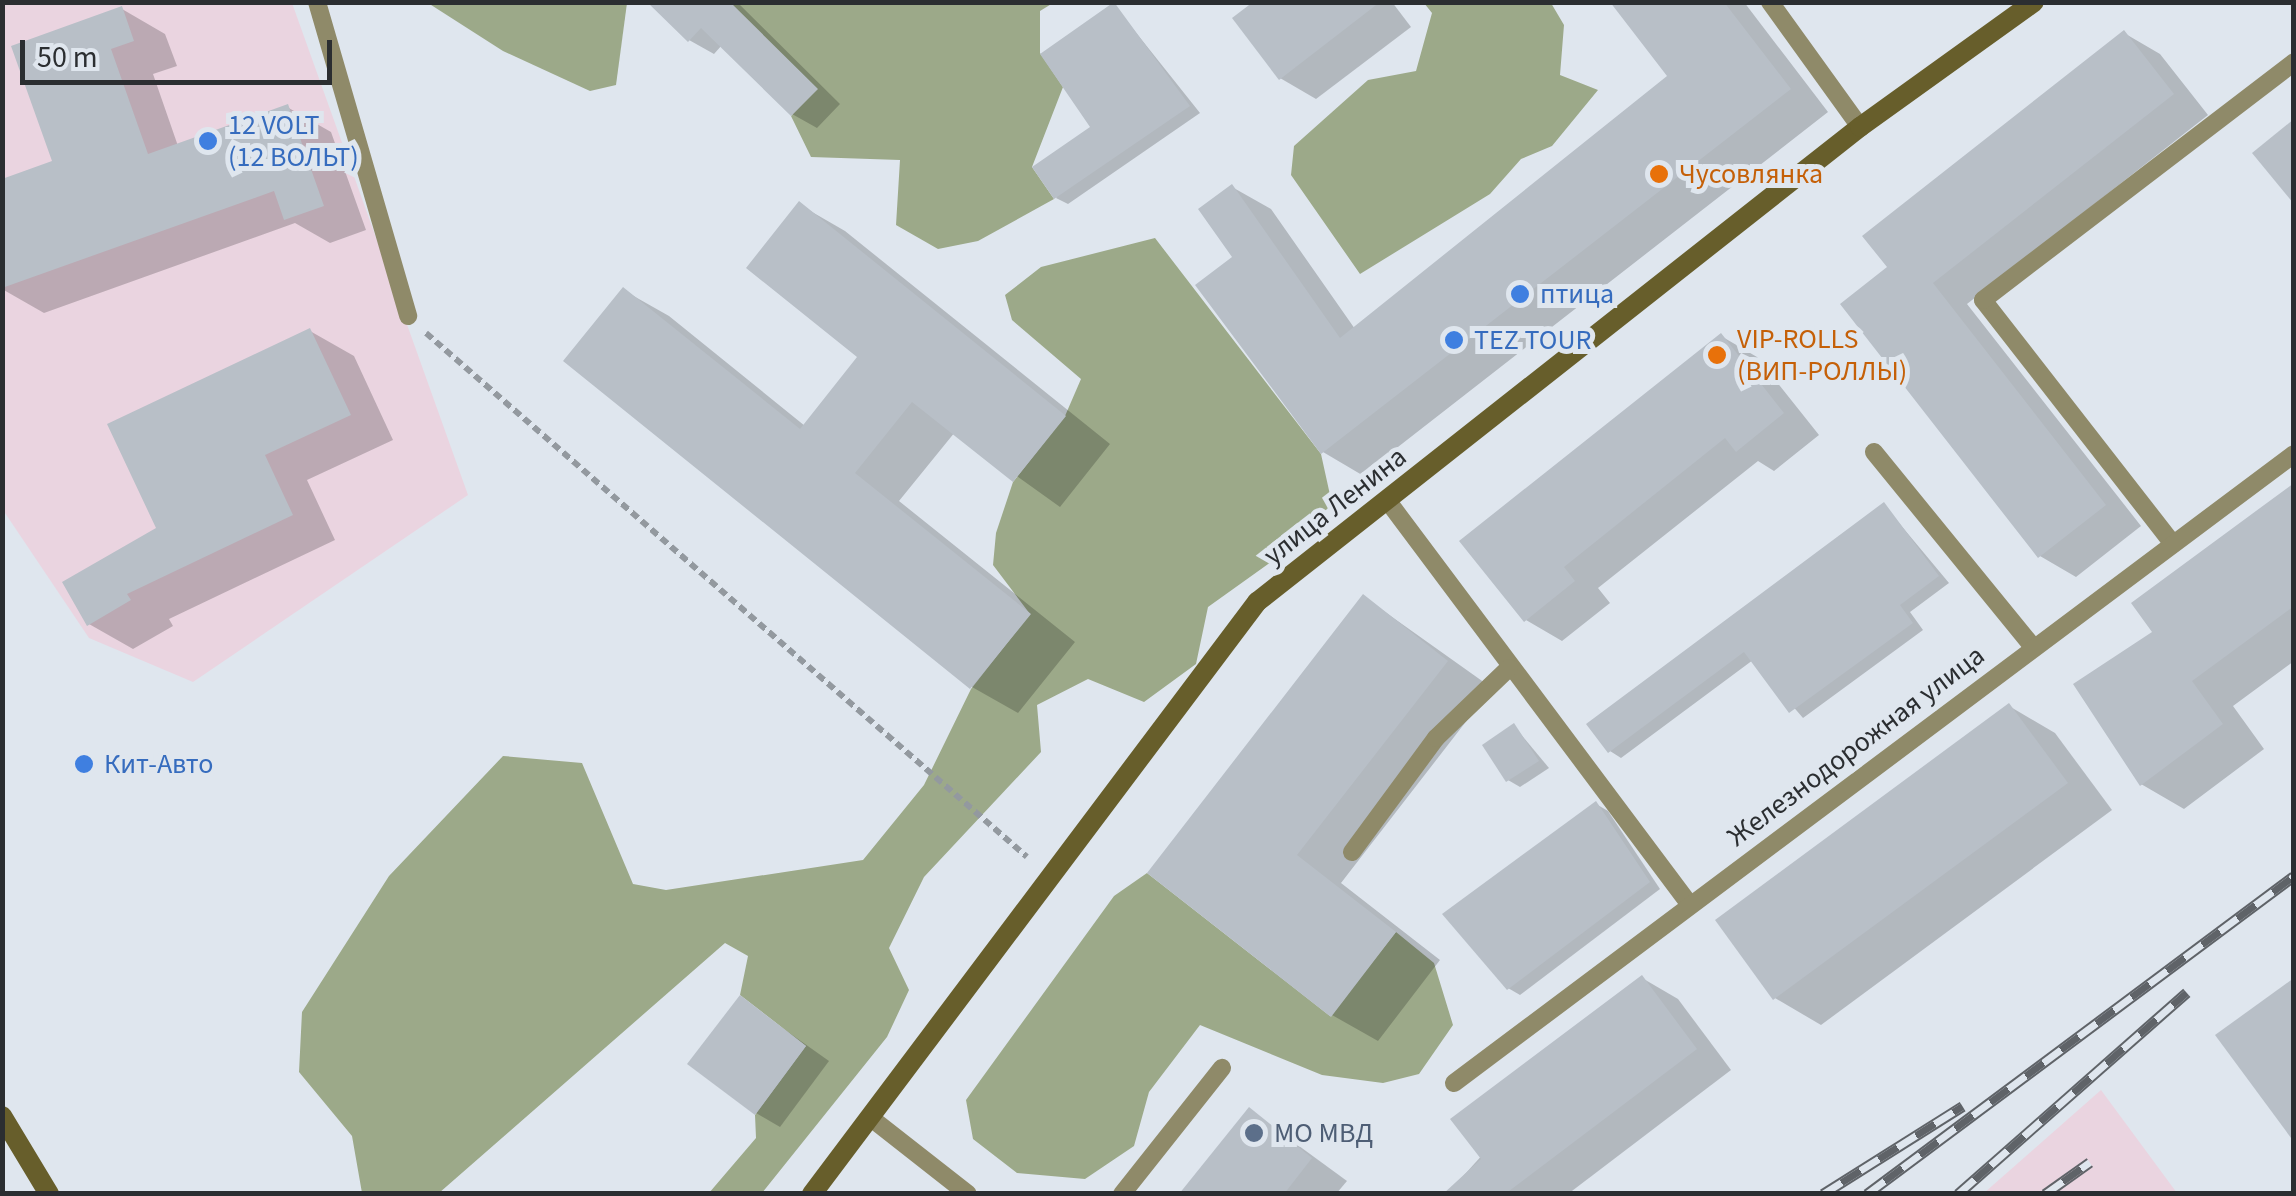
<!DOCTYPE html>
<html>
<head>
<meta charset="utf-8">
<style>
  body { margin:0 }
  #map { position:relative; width:2296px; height:1196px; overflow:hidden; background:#dfe6ee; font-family:"Source Sans 3",sans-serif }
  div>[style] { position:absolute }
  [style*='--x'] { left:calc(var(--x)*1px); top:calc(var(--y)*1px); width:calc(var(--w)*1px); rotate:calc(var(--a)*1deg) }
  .industrial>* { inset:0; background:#ead4e0 }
  .forest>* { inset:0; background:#9ca989 }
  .shadow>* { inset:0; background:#0003 }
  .building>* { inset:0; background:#b8bfc7 }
  .path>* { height:6px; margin-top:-3px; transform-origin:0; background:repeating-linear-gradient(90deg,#93999f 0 8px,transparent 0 13px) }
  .lane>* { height:18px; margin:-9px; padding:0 9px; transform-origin:9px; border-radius:9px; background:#8f8a69 }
  .secondary>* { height:20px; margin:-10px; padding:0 10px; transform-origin:10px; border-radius:10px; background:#675e2b }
  .rail>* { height:11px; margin-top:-5.5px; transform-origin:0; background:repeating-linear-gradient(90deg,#dfe6ee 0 22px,#5f6368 0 44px); box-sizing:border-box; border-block:2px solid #5f6368 }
  .dots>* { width:28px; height:28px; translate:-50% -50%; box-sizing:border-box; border:5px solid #dfe6ee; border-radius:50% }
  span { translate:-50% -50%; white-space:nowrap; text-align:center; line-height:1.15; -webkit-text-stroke:10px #dfe6ee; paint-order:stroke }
  .shop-label { font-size:28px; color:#366cbe }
  .left { translate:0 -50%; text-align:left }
  .food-label { font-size:28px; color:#c56008 }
  .street-label { font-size:28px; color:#2b2e31 }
  .service-label { font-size:28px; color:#4e5e75 }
  .frame { position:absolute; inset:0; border:5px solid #2b2e31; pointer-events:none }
  .scale { position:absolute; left:20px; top:40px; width:312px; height:45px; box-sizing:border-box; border:5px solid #2b2e31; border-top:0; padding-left:12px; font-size:30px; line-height:35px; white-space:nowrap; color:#2b2e31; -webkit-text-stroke:8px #dfe6ee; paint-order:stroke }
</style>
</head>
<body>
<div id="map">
  <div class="industrial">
    <div style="clip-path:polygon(2px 3px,292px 3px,468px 495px,193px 682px,89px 638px,3px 510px)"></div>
    <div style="clip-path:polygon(2101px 1090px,2177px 1193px,1984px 1193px)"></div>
  </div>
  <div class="forest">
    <div style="clip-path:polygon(428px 3px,627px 3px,616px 85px,590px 91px,503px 51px)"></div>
    <div style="clip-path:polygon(730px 3px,1053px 3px,1040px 11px,1040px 53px,1063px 87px,1032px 167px,1054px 199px,978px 241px,938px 249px,896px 225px,900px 160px,811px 157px,791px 116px,817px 89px)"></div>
    <div style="clip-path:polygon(1424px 3px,1551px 3px,1564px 25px,1560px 75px,1598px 90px,1552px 146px,1521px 159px,1490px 194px,1360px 274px,1291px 175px,1294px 146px,1368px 80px,1416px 71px,1432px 13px)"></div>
    <div style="clip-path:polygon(1155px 238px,1321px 454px,1332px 504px,1282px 554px,1208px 607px,1196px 664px,1144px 702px,1088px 679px,1037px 705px,1041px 752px,924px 877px,889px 948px,909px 990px,887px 1037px,762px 1193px,709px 1193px,756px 1138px,755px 1115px,806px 1046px,740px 995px,748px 956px,725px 943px,439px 1193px,362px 1193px,352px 1136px,299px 1072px,302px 1012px,389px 876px,503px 756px,582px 763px,633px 884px,666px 890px,863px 860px,924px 785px,971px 689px,1030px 614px,993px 565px,996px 533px,1013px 482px,1065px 416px,1081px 379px,1012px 320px,1005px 295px,1041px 267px)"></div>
    <div style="clip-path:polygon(1147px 873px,1330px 1016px,1396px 932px,1434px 963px,1453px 1025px,1419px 1074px,1383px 1083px,1322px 1075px,1200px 1025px,1149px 1092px,1134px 1146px,1085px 1179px,1017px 1173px,973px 1139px,966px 1100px,1114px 896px)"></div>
  </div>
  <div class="shadow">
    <div style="clip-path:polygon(673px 2px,737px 2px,840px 104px,817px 128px,792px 114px,722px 45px,714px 54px,689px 40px)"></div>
    <div style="clip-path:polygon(1257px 2px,1392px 2px,1411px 27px,1316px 99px,1280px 78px)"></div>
    <div style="clip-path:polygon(1613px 2px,1744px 2px,1828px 112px,1362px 475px,1323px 452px,1235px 257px,1232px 187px,1271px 209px,1355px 329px,1670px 77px)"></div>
    <div style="clip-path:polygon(1114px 5px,1200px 113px,1068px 204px,1056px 198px,1093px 128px)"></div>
    <div style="clip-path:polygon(122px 9px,165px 34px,177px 66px,153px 74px,178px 146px,287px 107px,331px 132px,366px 230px,330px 243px,295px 223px,44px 313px,2px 289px,2px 182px,55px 163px)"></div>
    <div style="clip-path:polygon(2124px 33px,2160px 54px,2208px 115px,1967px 304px,2141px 526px,2076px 577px,2040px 556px,1890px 268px)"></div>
    <div style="clip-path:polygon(800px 205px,845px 231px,1110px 444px,1060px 507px,955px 432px,899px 501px,1075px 642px,1018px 713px,972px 687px,623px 290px,669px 316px,805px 426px,861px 357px)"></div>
    <div style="clip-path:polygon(310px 331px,354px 356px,393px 440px,307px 480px,335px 540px,169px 619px,173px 626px,133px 649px,89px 624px)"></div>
    <div style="clip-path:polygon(1721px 336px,1757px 357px,1819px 435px,1774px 471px,1758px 461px,1598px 588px,1610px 603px,1562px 641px,1526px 620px)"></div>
    <div style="clip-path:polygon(2294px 486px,2294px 661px,2233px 706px,2264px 749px,2184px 809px,2141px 784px,2156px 633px)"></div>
    <div style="clip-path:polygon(1884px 505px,1949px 583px,1910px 612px,1923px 630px,1803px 718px,1753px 660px,1621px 758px,1610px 751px)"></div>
    <div style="clip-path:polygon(1364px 597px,1492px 688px,1341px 883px,1440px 960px,1378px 1041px,1332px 1015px,1150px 873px)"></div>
    <div style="clip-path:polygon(2009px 706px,2055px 733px,2112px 810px,1821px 1025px,1775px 998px)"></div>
    <div style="clip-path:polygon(1514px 726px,1549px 768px,1520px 787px,1508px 780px)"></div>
    <div style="clip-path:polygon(1596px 804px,1608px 811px,1660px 889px,1520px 995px,1508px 988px)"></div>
    <div style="clip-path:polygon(1642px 978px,1678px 999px,1731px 1070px,1568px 1194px,1447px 1194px)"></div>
    <div style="clip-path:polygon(740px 998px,829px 1061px,780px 1127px,756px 1113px)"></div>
    <div style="clip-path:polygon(1250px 1110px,1347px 1181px,1336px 1194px,1182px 1194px)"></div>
  </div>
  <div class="building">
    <div style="clip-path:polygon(647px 2px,730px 2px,818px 89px,791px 116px,701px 28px,688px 42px)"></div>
    <div style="clip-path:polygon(1114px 2px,1190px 106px,1054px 199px,1032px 167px,1090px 127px,1040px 54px)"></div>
    <div style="clip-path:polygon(1253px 2px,1380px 2px,1279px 80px,1232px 18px)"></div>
    <div style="clip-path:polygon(1610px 2px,1724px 2px,1791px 89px,1321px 454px,1195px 285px,1232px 257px,1198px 209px,1232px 184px,1340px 338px,1667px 76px)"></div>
    <div style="clip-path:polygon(122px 6px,134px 41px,111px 49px,148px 154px,288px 104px,324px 206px,284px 220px,274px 191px,2px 288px,2px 179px,52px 161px,11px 46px)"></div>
    <div style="clip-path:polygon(2124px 30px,2174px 94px,1933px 283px,2106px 505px,2038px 558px,1840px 304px,1887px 267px,1862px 236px)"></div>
    <div style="clip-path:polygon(2294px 119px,2294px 204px,2252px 153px)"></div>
    <div style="clip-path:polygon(799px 201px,1066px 416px,1013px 482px,912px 402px,855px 473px,1031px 614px,970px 689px,563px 361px,623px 287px,800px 429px,857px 357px,746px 268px)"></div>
    <div style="clip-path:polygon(310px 328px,351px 415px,265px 455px,293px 515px,127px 594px,131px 600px,87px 626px,62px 582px,156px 528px,107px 424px)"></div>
    <div style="clip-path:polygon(1721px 333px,1784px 413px,1736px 452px,1725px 438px,1564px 567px,1575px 581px,1524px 622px,1459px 541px)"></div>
    <div style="clip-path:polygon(2294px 483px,2294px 606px,2192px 681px,2223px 724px,2140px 786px,2073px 684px,2152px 632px,2131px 603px)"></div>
    <div style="clip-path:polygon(1884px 502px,1939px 576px,1900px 605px,1913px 623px,1789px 713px,1744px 652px,1608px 753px,1586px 724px)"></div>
    <div style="clip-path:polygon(1363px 594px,1448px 661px,1297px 855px,1396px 932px,1331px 1017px,1147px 873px)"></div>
    <div style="clip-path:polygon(2009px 703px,2068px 783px,1773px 1000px,1715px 920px)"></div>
    <div style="clip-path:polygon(1514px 723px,1539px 761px,1506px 782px,1482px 745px)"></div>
    <div style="clip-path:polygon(1596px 801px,1650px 882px,1507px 990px,1442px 914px)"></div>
    <div style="clip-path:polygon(1642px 975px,1697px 1049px,1505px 1194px,1443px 1194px,1481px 1159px,1450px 1119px)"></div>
    <div style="clip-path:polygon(2294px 978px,2294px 1142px,2215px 1035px)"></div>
    <div style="clip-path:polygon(740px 995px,806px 1046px,755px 1115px,687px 1064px)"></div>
    <div style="clip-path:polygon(1249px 1107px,1312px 1158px,1284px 1194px,1179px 1194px)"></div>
  </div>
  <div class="path">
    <div style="--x:426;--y:333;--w:797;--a:41.08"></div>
  </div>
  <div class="lane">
    <div style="--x:317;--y:2;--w:327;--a:73.8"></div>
    <div style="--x:1770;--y:2;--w:154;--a:54.2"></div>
    <div style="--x:1874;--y:452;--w:252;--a:50.8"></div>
    <div style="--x:1387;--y:500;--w:506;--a:53.2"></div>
    <div style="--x:2173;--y:544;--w:309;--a:-127.9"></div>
    <div style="--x:1983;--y:300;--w:392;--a:-37.4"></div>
    <div style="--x:1352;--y:852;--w:142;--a:-53.6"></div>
    <div style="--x:1436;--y:738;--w:101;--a:-43.8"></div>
    <div style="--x:1454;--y:1083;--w:1049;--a:-36.83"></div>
    <div style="--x:871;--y:1118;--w:123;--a:38.1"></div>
    <div style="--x:1122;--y:1194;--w:161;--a:-51.6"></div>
  </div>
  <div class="secondary">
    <div style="--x:2;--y:1116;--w:91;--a:58.9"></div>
    <div style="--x:812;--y:1194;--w:741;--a:-53.07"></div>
    <div style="--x:1257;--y:602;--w:768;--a:-38.23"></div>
    <div style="--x:1860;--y:127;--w:214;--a:-35.7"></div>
  </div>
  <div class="rail">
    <div style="--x:1823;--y:1194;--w:165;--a:-32.2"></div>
    <div style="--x:1867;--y:1194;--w:532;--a:-36.68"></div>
    <div style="--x:1958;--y:1194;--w:305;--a:-41.4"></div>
    <div style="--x:2045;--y:1194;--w:55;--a:-35.4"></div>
  </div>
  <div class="dots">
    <div style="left:208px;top:141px;background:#3f7fe0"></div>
    <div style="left:1659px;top:174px;background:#e8710a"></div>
    <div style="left:1520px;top:294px;background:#3f7fe0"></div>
    <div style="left:1454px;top:340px;background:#3f7fe0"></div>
    <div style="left:1717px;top:355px;background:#e8710a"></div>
    <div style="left:84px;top:764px;background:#3f7fe0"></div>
    <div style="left:1254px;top:1133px;background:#5c6f8a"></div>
  </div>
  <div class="shop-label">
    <span class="left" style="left:228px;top:141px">12 VOLT<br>(12 ВОЛЬТ)</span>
    <span class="left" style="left:1540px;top:294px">птица</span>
    <span class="left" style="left:1474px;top:340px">TEZ TOUR</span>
    <span class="left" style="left:104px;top:764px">Кит-Авто</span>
  </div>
  <div class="food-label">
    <span class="left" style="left:1679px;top:174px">Чусовлянка</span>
    <span class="left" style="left:1737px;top:355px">VIP-ROLLS<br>(ВИП-РОЛЛЫ)</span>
  </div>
  <div class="street-label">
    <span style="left:1335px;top:506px;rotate:-38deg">улица Ленина</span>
    <span style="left:1856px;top:746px;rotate:-37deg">Железнодорожная улица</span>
  </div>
  <div class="service-label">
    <span class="left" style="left:1274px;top:1133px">МО МВД</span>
  </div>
  <div class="frame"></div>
  <div class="scale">50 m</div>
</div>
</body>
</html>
